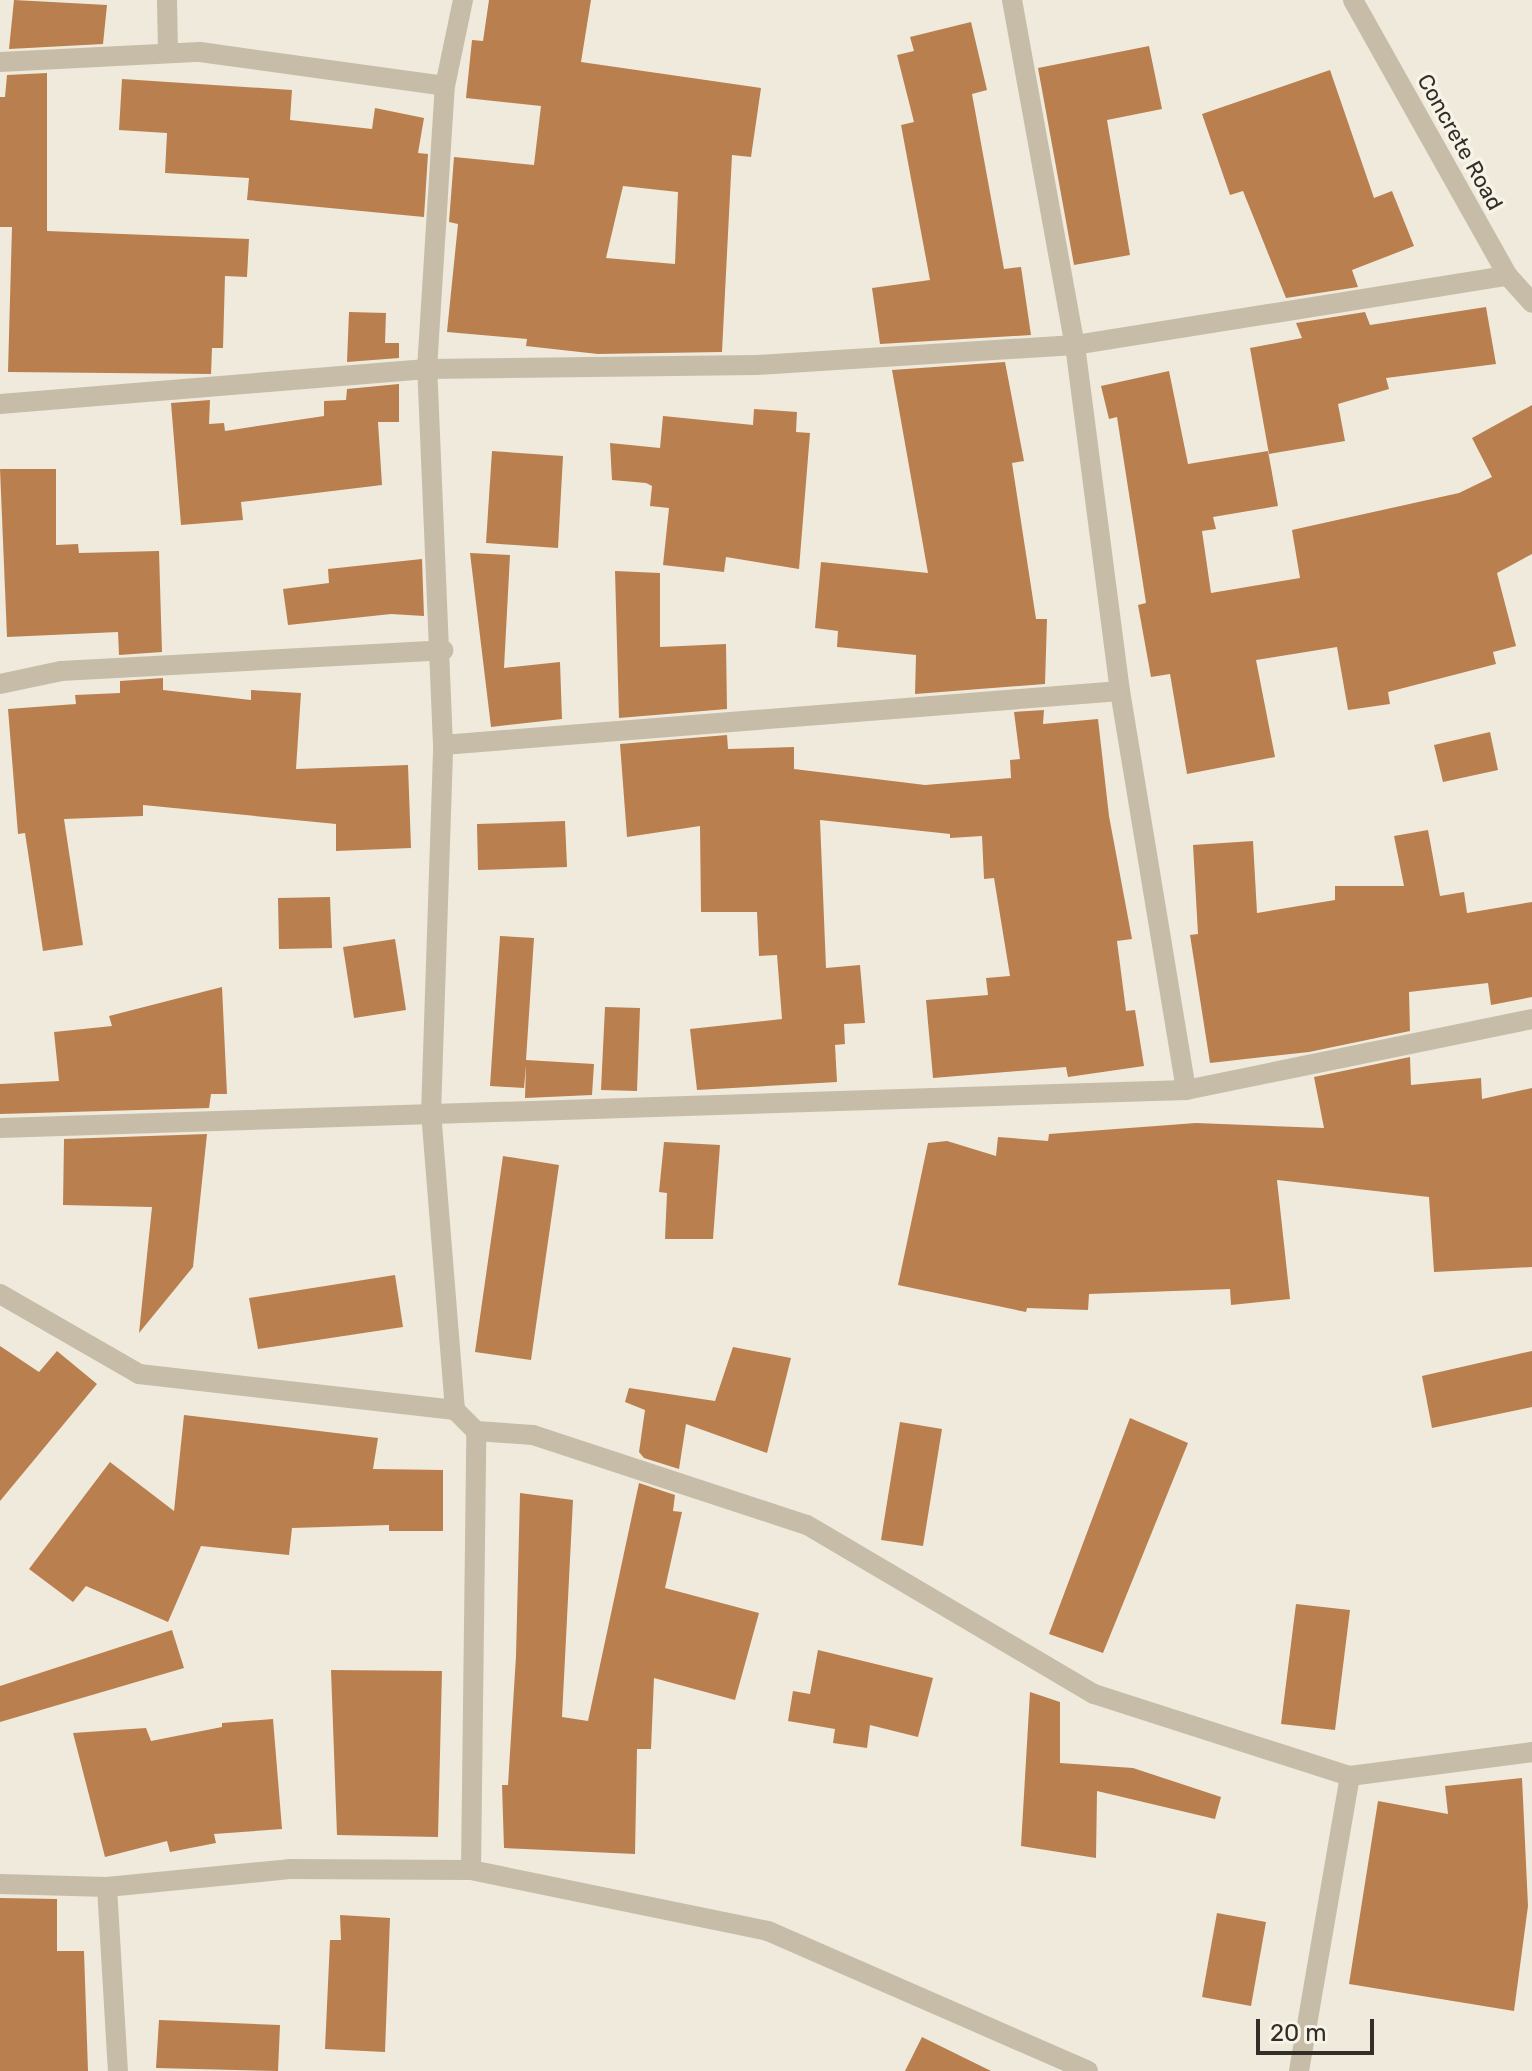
<!DOCTYPE html>
<html>
<head>
<meta charset="utf-8">
<style>
  body { margin:0 }
  #map { position:relative; width:1532px; height:2071px; overflow:hidden; background:#efeadb; font-family:Rubik,sans-serif }
  div>[style] { position:absolute }
  [style*='--x'] { left:calc(var(--x)*1px); top:calc(var(--y)*1px); width:calc(var(--w)*1px); rotate:calc(var(--a)*1deg) }
  .building>* { inset:0; background:#ba7f4e }
  .minor>* { height:20px; margin:-10px; padding:0 10px; transform-origin:10px; border-radius:10px; background:#c6bca8 }
  .tertiary>* { height:20px; margin:-10px; padding:0 10px; transform-origin:10px; border-radius:10px; background:#c6bca8 }
  span { translate:-50% -50%; white-space:nowrap; text-align:center; line-height:1.15; -webkit-text-stroke:7px #f7f3e7; paint-order:stroke }
  .street-label { font-size:22px; color:#342e28 }
  .scale { position:absolute; left:1256px; top:2019px; width:118px; height:36px; box-sizing:border-box; border:4px solid #342e28; border-top:0; padding-left:10px; font-size:24px; line-height:28px; white-space:nowrap; color:#342e28; -webkit-text-stroke:6px #f7f3e7; paint-order:stroke }
</style>
</head>
<body>
<div id="map">
  <div class="building">
    <div style="clip-path:polygon(14px 0,107px 5px,103px 44px,9px 49px)"></div>
    <div style="clip-path:polygon(evenodd,489px 0,591px 0,581px 62px,761px 88px,751px 157px,732px 155px,722px 352px,598px 354px,526px 346px,527px 339px,447px 332px,458px 224px,449px 222px,454px 157px,534px 165px,541px 106px,466px 98px,472px 40px,483px 41px,489px 0,623px 186px,678px 192px,675px 264px,606px 258px,623px 186px)"></div>
    <div style="clip-path:polygon(971px 22px,987px 90px,972px 94px,1004px 269px,1021px 267px,1031px 335px,880px 344px,872px 288px,930px 280px,901px 125px,914px 122px,897px 55px,914px 51px,910px 37px)"></div>
    <div style="clip-path:polygon(1149px 46px,1162px 109px,1107px 120px,1130px 255px,1074px 265px,1038px 68px)"></div>
    <div style="clip-path:polygon(1330px 70px,1374px 198px,1392px 191px,1414px 246px,1352px 270px,1358px 287px,1286px 298px,1243px 191px,1230px 195px,1202px 114px)"></div>
    <div style="clip-path:polygon(47px 73px,47px 231px,249px 239px,247px 277px,225px 276px,223px 348px,212px 348px,211px 374px,8px 372px,12px 227px,0 227px,0 97px,5px 97px,7px 75px)"></div>
    <div style="clip-path:polygon(122px 79px,292px 90px,290px 120px,372px 129px,375px 108px,424px 118px,418px 153px,428px 154px,424px 217px,247px 200px,249px 178px,165px 173px,167px 133px,119px 130px)"></div>
    <div style="clip-path:polygon(1486px 307px,1496px 364px,1386px 378px,1389px 389px,1338px 404px,1345px 441px,1269px 454px,1250px 348px,1302px 338px,1296px 323px,1365px 312px,1370px 325px)"></div>
    <div style="clip-path:polygon(349px 312px,386px 313px,385px 343px,399px 343px,399px 358px,347px 362px)"></div>
    <div style="clip-path:polygon(1005px 362px,1024px 461px,1012px 463px,1036px 619px,1047px 619px,1045px 684px,915px 694px,916px 655px,837px 647px,838px 631px,815px 628px,821px 562px,928px 573px,892px 370px)"></div>
    <div style="clip-path:polygon(1169px 371px,1188px 464px,1268px 451px,1278px 506px,1213px 517px,1216px 529px,1202px 531px,1211px 593px,1300px 578px,1292px 530px,1459px 493px,1492px 477px,1472px 438px,1532px 405px,1532px 554px,1497px 573px,1516px 646px,1493px 652px,1496px 664px,1388px 692px,1390px 704px,1348px 710px,1337px 647px,1256px 660px,1275px 757px,1187px 774px,1170px 674px,1151px 677px,1138px 605px,1146px 603px,1117px 417px,1109px 419px,1101px 386px)"></div>
    <div style="clip-path:polygon(399px 384px,399px 422px,378px 422px,382px 485px,241px 502px,243px 520px,181px 525px,171px 403px,210px 400px,209px 424px,224px 423px,225px 431px,324px 416px,324px 401px,346px 400px,347px 389px)"></div>
    <div style="clip-path:polygon(754px 409px,797px 412px,796px 432px,810px 433px,799px 569px,726px 557px,724px 572px,663px 565px,669px 508px,650px 506px,652px 486px,646px 483px,612px 480px,610px 443px,660px 448px,663px 416px,753px 425px)"></div>
    <div style="clip-path:polygon(492px 451px,563px 456px,558px 548px,486px 543px)"></div>
    <div style="clip-path:polygon(0 469px,56px 469px,56px 545px,78px 544px,79px 553px,159px 551px,162px 652px,119px 655px,118px 632px,7px 637px)"></div>
    <div style="clip-path:polygon(470px 553px,510px 555px,504px 668px,560px 662px,562px 719px,491px 727px)"></div>
    <div style="clip-path:polygon(422px 559px,424px 616px,391px 614px,288px 625px,283px 589px,329px 583px,328px 569px)"></div>
    <div style="clip-path:polygon(615px 571px,660px 573px,660px 647px,726px 644px,727px 709px,619px 718px)"></div>
    <div style="clip-path:polygon(163px 678px,163px 690px,251px 700px,251px 690px,301px 693px,296px 769px,408px 765px,411px 848px,336px 851px,336px 824px,143px 805px,143px 816px,64px 819px,83px 945px,43px 951px,25px 833px,18px 834px,8px 709px,76px 704px,75px 695px,120px 693px,120px 681px)"></div>
    <div style="clip-path:polygon(1044px 710px,1043px 724px,1098px 719px,1109px 816px,1132px 939px,1117px 941px,1126px 1011px,1135px 1010px,1144px 1066px,1068px 1077px,1066px 1067px,933px 1078px,926px 1000px,988px 995px,986px 978px,1010px 976px,994px 878px,984px 879px,982px 836px,950px 838px,950px 834px,820px 820px,826px 968px,860px 965px,865px 1023px,844px 1024px,845px 1044px,835px 1045px,837px 1082px,697px 1090px,690px 1029px,782px 1019px,777px 955px,759px 956px,757px 912px,701px 912px,700px 826px,627px 837px,620px 744px,727px 735px,728px 749px,794px 747px,794px 769px,925px 785px,1011px 778px,1010px 760px,1020px 759px,1014px 712px)"></div>
    <div style="clip-path:polygon(1490px 732px,1498px 770px,1443px 782px,1434px 745px)"></div>
    <div style="clip-path:polygon(565px 821px,567px 867px,478px 870px,477px 824px)"></div>
    <div style="clip-path:polygon(1428px 830px,1440px 896px,1464px 892px,1467px 913px,1532px 902px,1532px 997px,1491px 1005px,1488px 983px,1409px 992px,1410px 1031px,1309px 1052px,1210px 1063px,1190px 935px,1198px 934px,1193px 845px,1253px 841px,1257px 913px,1335px 900px,1335px 886px,1404px 886px,1394px 836px)"></div>
    <div style="clip-path:polygon(330px 897px,332px 948px,279px 949px,278px 898px)"></div>
    <div style="clip-path:polygon(500px 936px,534px 938px,526px 1060px,594px 1064px,592px 1095px,525px 1098px,526px 1065px,524px 1088px,490px 1086px)"></div>
    <div style="clip-path:polygon(395px 939px,406px 1010px,354px 1018px,343px 947px)"></div>
    <div style="clip-path:polygon(222px 987px,227px 1094px,211px 1094px,209px 1108px,0 1114px,0 1084px,59px 1081px,54px 1032px,112px 1026px,109px 1016px)"></div>
    <div style="clip-path:polygon(605px 1007px,640px 1008px,637px 1091px,601px 1090px)"></div>
    <div style="clip-path:polygon(1410px 1057px,1411px 1085px,1481px 1078px,1482px 1099px,1532px 1088px,1532px 1267px,1434px 1272px,1429px 1197px,1277px 1180px,1290px 1299px,1231px 1305px,1230px 1289px,1089px 1294px,1088px 1310px,1027px 1308px,1026px 1312px,898px 1285px,928px 1143px,947px 1141px,996px 1156px,998px 1137px,1048px 1141px,1049px 1134px,1196px 1123px,1324px 1128px,1314px 1077px)"></div>
    <div style="clip-path:polygon(207px 1134px,193px 1267px,139px 1333px,152px 1207px,63px 1205px,64px 1139px)"></div>
    <div style="clip-path:polygon(664px 1142px,720px 1145px,713px 1239px,665px 1239px,667px 1193px,659px 1192px)"></div>
    <div style="clip-path:polygon(503px 1156px,559px 1165px,531px 1360px,475px 1352px)"></div>
    <div style="clip-path:polygon(395px 1275px,403px 1327px,258px 1349px,249px 1298px)"></div>
    <div style="clip-path:polygon(0 1346px,39px 1372px,57px 1351px,97px 1384px,0 1501px)"></div>
    <div style="clip-path:polygon(733px 1347px,791px 1358px,767px 1453px,686px 1424px,679px 1469px,644px 1458px,639px 1452px,645px 1410px,625px 1402px,629px 1388px,715px 1401px)"></div>
    <div style="clip-path:polygon(1532px 1351px,1532px 1407px,1432px 1428px,1422px 1376px)"></div>
    <div style="clip-path:polygon(184px 1415px,378px 1438px,373px 1469px,443px 1470px,443px 1531px,389px 1531px,389px 1525px,292px 1528px,289px 1555px,201px 1546px,168px 1622px,86px 1586px,73px 1602px,29px 1569px,110px 1462px,174px 1511px)"></div>
    <div style="clip-path:polygon(1130px 1418px,1188px 1443px,1103px 1653px,1049px 1634px)"></div>
    <div style="clip-path:polygon(900px 1422px,942px 1429px,923px 1546px,881px 1540px)"></div>
    <div style="clip-path:polygon(639px 1483px,675px 1495px,673px 1511px,682px 1512px,665px 1588px,759px 1613px,735px 1700px,654px 1678px,651px 1749px,637px 1749px,635px 1854px,504px 1848px,502px 1785px,508px 1785px,516px 1656px,520px 1493px,573px 1500px,562px 1717px,588px 1721px)"></div>
    <div style="clip-path:polygon(1296px 1604px,1350px 1610px,1335px 1730px,1281px 1724px)"></div>
    <div style="clip-path:polygon(172px 1630px,184px 1668px,0 1722px,0 1686px)"></div>
    <div style="clip-path:polygon(818px 1650px,933px 1678px,918px 1737px,870px 1725px,867px 1748px,833px 1743px,835px 1729px,788px 1721px,793px 1691px,810px 1694px)"></div>
    <div style="clip-path:polygon(331px 1670px,442px 1671px,438px 1837px,337px 1835px)"></div>
    <div style="clip-path:polygon(1030px 1692px,1060px 1702px,1060px 1763px,1133px 1768px,1221px 1797px,1215px 1819px,1097px 1791px,1096px 1858px,1021px 1846px)"></div>
    <div style="clip-path:polygon(273px 1719px,282px 1829px,214px 1834px,216px 1843px,170px 1852px,167px 1841px,105px 1857px,73px 1733px,146px 1728px,151px 1741px,222px 1727px,222px 1723px)"></div>
    <div style="clip-path:polygon(1522px 1778px,1528px 1906px,1514px 2011px,1349px 1984px,1378px 1801px,1448px 1814px,1445px 1786px)"></div>
    <div style="clip-path:polygon(0 1898px,57px 1899px,57px 1951px,84px 1951px,88px 2071px,0 2071px)"></div>
    <div style="clip-path:polygon(1217px 1913px,1266px 1922px,1251px 2006px,1202px 1997px)"></div>
    <div style="clip-path:polygon(340px 1915px,390px 1918px,385px 2052px,325px 2049px,330px 1940px,341px 1940px)"></div>
    <div style="clip-path:polygon(159px 2020px,280px 2025px,278px 2071px,156px 2068px)"></div>
    <div style="clip-path:polygon(922px 2037px,991px 2071px,905px 2071px)"></div>
  </div>
  <div class="minor">
    <div style="--x:167;--y:0;--w:53;--a:88.9"></div>
    <div style="--x:1012;--y:0;--w:351;--a:79.7"></div>
    <div style="--x:1075;--y:345;--w:349;--a:82.6"></div>
    <div style="--x:1120;--y:691;--w:404;--a:80.6"></div>
    <div style="--x:0;--y:62;--w:200;--a:-2.9"></div>
    <div style="--x:200;--y:52;--w:247;--a:7.9"></div>
    <div style="--x:0;--y:404;--w:428;--a:-4.7"></div>
    <div style="--x:427;--y:369;--w:330;--a:-0.7"></div>
    <div style="--x:757;--y:365;--w:319;--a:-3.6"></div>
    <div style="--x:1075;--y:345;--w:438;--a:-9.1"></div>
    <div style="--x:0;--y:684;--w:62;--a:-12"></div>
    <div style="--x:61;--y:671;--w:383;--a:-3.1"></div>
    <div style="--x:443;--y:745;--w:679;--a:-4.56"></div>
    <div style="--x:0;--y:1294;--w:160;--a:29.9"></div>
    <div style="--x:139;--y:1374;--w:318;--a:6.5"></div>
    <div style="--x:455;--y:1410;--w:30;--a:45"></div>
    <div style="--x:476;--y:1431;--w:57;--a:4"></div>
    <div style="--x:533;--y:1435;--w:288;--a:18.2"></div>
    <div style="--x:807;--y:1525;--w:333;--a:30.5"></div>
    <div style="--x:1094;--y:1694;--w:269;--a:17.8"></div>
    <div style="--x:1350;--y:1776;--w:184;--a:-7.5"></div>
    <div style="--x:455;--y:1410;--w:297;--a:-94.6"></div>
    <div style="--x:431;--y:1114;--w:369;--a:-88.1"></div>
    <div style="--x:443;--y:745;--w:376;--a:-92.4"></div>
    <div style="--x:427;--y:369;--w:284;--a:-86.4"></div>
    <div style="--x:445;--y:86;--w:88;--a:-78.2"></div>
    <div style="--x:471;--y:1870;--w:439;--a:-89.3"></div>
    <div style="--x:0;--y:1884;--w:107;--a:1.6"></div>
    <div style="--x:107;--y:1887;--w:183;--a:-5.6"></div>
    <div style="--x:289;--y:1869;--w:182;--a:0.3"></div>
    <div style="--x:471;--y:1870;--w:303;--a:11.6"></div>
    <div style="--x:768;--y:1931;--w:349;--a:23.6"></div>
    <div style="--x:107;--y:1887;--w:184;--a:86.6"></div>
    <div style="--x:1299;--y:2071;--w:299;--a:-80.2"></div>
  </div>
  <div class="tertiary">
    <div style="--x:1353;--y:0;--w:317;--a:60.7"></div>
    <div style="--x:1508;--y:276;--w:36;--a:48"></div>
    <div style="--x:0;--y:1128;--w:1187;--a:-1.84"></div>
    <div style="--x:1186;--y:1090;--w:353;--a:-11.6"></div>
  </div>
  <div class="street-label">
    <span style="left:1460px;top:142px;rotate:61deg">Concrete Road</span>
  </div>
  <div class="scale">20 m</div>
</div>
</body>
</html>
